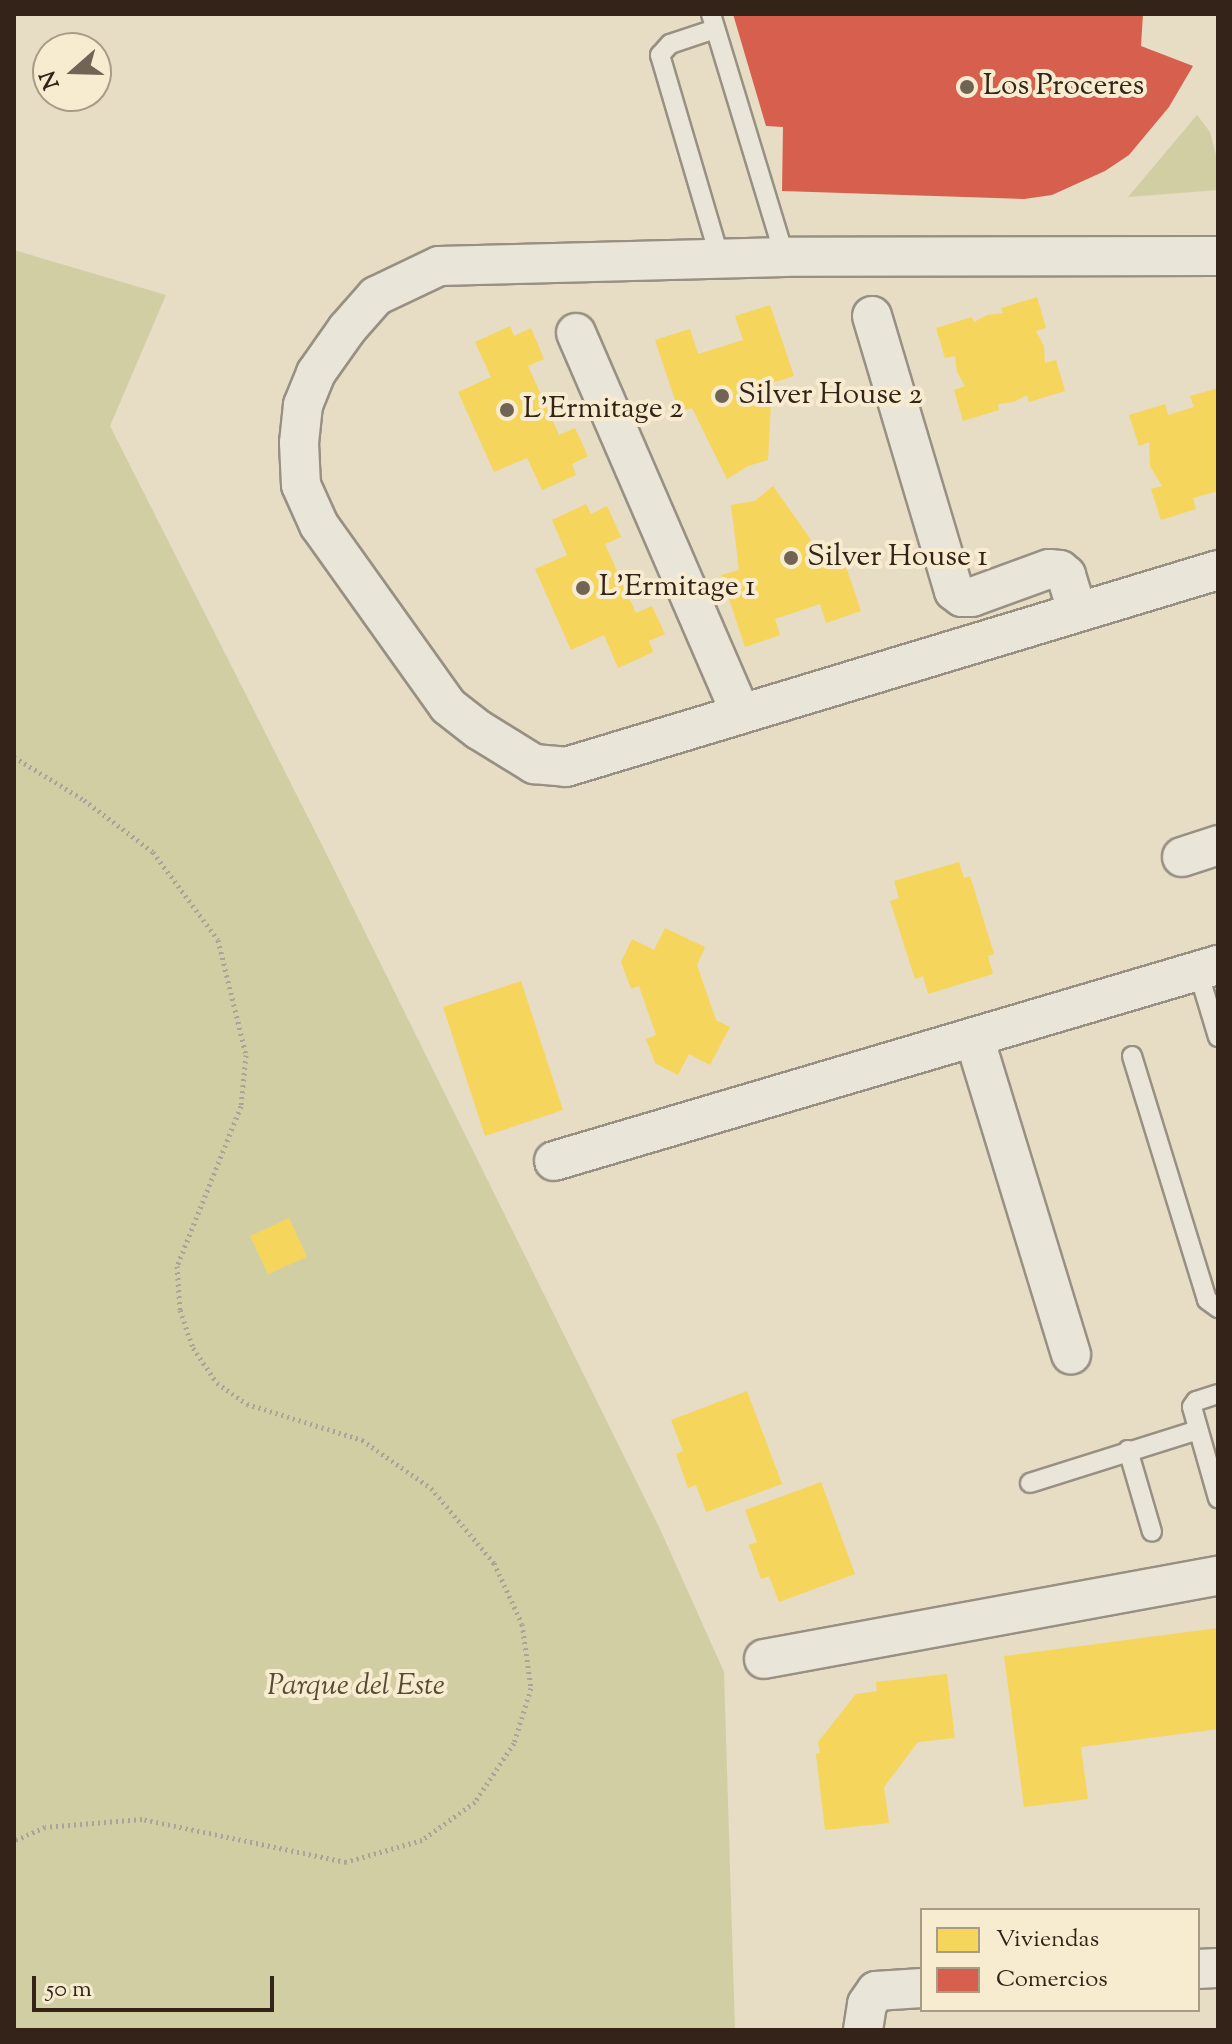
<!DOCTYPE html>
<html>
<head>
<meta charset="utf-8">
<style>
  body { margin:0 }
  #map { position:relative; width:1232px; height:2044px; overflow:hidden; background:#e7dcc4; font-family:"Sorts Mill Goudy",serif }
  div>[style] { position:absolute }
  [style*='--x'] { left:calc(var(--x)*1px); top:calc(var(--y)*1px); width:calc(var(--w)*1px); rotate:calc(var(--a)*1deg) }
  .green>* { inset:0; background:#d2cea4 }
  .homes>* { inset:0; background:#f6d55c }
  .shops>* { inset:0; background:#d6604d }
  .path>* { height:5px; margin-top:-2.5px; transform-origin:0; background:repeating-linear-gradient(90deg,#a9a399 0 2px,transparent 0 6px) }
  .roads { filter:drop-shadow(2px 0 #989082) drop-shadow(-2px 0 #989082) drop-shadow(0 2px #989082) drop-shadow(0 -2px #989082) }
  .service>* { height:18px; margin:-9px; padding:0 9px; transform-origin:9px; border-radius:9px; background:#eae5d9 }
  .minor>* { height:38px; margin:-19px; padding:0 19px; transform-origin:19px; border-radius:19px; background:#eae5d9 }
  .dots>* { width:22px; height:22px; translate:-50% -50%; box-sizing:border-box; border:4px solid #f8ecd0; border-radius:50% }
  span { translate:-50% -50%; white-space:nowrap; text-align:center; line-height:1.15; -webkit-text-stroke:8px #f8ecd0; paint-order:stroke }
  .poi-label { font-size:30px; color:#332318 }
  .left { translate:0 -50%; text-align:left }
  .park-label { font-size:30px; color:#564b34; font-style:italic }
  .frame { position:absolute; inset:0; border:16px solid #332318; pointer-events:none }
  .legend { position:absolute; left:920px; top:1908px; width:280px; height:104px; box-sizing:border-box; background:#f8ecd0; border:2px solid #a99c86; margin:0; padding:10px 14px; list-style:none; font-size:24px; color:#332318 }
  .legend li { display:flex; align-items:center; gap:16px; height:40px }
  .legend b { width:40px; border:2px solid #a99c86 }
  .north { position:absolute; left:32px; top:32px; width:80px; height:80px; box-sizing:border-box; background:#f8ecd0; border:2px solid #a99c86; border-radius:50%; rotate:250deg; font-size:22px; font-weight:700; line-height:32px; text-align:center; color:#332318 }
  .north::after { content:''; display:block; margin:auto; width:28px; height:36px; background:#726454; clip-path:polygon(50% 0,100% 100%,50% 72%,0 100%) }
  .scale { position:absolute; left:32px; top:1976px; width:242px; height:36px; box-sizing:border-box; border:4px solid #332318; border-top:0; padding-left:10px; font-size:24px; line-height:28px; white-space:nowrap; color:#332318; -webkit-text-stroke:6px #f8ecd0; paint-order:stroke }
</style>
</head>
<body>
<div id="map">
  <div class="green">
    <div style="clip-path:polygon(1197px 115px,1210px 132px,1216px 155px,1218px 190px,1128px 197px)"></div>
    <div style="clip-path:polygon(14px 250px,166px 295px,110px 426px,321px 843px,660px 1529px,724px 1672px,735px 2030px,14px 2030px)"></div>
  </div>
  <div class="homes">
    <div style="clip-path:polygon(1037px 297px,1046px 328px,1036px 331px,1044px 346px,1045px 363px,1056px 360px,1065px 391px,1029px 402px,1027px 395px,1014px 402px,998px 404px,999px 410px,963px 421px,954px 390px,965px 386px,957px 372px,955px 356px,945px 358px,936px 328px,972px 317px,974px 322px,987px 315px,1003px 313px,1001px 308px)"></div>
    <div style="clip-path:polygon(770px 305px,794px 376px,772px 383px,768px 460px,748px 466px,727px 479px,692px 408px,679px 412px,655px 340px,690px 329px,698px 354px,743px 340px,735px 316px)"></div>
    <div style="clip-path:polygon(510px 326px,514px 336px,531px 328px,544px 359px,528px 366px,559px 435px,575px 428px,588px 456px,572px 464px,576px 475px,542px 490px,527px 458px,494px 472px,458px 392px,491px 377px,475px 342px)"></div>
    <div style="clip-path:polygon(1218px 388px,1218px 491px,1193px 498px,1196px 509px,1161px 520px,1151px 489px,1162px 486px,1150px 466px,1149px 442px,1139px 446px,1129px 415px,1165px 404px,1168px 415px,1194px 407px,1190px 396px)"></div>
    <div style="clip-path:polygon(773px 486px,816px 547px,837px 540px,861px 611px,826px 623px,820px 604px,775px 619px,780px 635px,745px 647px,721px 575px,739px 570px,731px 505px,755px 501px)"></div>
    <div style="clip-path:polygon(586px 504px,591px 514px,607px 506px,621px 537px,605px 544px,636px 613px,652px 606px,665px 634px,649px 641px,653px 652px,618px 668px,604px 635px,571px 650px,535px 569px,567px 555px,552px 520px)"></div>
    <div style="clip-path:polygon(959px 862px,964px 878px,970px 876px,994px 954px,988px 956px,993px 974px,928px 994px,923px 976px,915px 979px,890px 901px,899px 898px,894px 881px)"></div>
    <div style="clip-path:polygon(665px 928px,705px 947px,697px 965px,716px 1020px,730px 1027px,710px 1065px,689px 1054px,678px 1075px,655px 1063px,646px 1039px,656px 1035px,639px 986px,631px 989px,621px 962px,632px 939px,654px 950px)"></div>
    <div style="clip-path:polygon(521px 981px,563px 1110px,485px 1136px,443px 1007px)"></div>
    <div style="clip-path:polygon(289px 1218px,307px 1257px,268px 1274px,250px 1236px)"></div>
    <div style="clip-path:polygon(747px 1391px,782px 1484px,706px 1512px,696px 1485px,688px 1488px,676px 1454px,683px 1451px,671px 1420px)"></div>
    <div style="clip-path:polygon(821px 1482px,855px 1574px,779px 1602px,769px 1576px,761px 1579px,749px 1545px,757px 1542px,745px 1510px)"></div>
    <div style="clip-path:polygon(1218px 1628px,1218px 1729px,1081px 1747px,1088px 1799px,1024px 1807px,1004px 1656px)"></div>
    <div style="clip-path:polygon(947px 1674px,955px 1738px,918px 1742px,884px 1787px,889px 1823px,825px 1830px,816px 1754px,820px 1753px,818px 1742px,856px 1694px,877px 1691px,876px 1682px)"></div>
  </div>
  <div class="shops">
    <div style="clip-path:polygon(733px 14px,1143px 14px,1141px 46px,1193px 66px,1169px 107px,1129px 155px,1105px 171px,1052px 195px,1024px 199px,782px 191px,783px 127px,766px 126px)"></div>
  </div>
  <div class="path">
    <div style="--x:14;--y:757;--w:82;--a:31.6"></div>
    <div style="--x:84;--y:800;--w:86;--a:37"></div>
    <div style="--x:153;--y:852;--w:109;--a:53.5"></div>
    <div style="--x:218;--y:940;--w:118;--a:76.3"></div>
    <div style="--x:246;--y:1055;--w:51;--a:95.6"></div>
    <div style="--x:241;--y:1106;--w:172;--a:111.8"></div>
    <div style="--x:177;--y:1266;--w:44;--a:86.1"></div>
    <div style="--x:180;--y:1310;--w:40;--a:71.1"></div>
    <div style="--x:193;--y:1348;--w:42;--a:55.6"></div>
    <div style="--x:217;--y:1383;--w:37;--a:35"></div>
    <div style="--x:247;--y:1404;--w:121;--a:17.4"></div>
    <div style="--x:362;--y:1440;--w:84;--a:34.8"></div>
    <div style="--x:431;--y:1488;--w:98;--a:50"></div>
    <div style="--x:494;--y:1563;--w:67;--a:65.3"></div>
    <div style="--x:522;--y:1624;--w:65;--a:82"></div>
    <div style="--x:531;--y:1688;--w:58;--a:107.2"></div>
    <div style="--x:514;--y:1743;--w:71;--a:123.5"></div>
    <div style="--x:475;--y:1802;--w:65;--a:144.4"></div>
    <div style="--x:422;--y:1840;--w:79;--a:163.9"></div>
    <div style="--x:346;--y:1862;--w:208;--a:-168.1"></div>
    <div style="--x:142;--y:1819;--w:97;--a:175.3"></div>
    <div style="--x:45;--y:1827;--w:34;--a:156"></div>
  </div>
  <div class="roads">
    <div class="service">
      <div style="--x:711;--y:14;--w:254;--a:73.1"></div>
      <div style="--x:715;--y:29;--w:47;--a:161.6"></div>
      <div style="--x:670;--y:44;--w:15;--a:132"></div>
      <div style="--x:660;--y:55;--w:213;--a:73.6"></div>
      <div style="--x:1198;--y:971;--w:69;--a:73.1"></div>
      <div style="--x:1132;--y:1056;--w:255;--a:72.9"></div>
      <div style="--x:1207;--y:1300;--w:14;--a:36"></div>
      <div style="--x:1218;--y:1394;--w:23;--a:162"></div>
      <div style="--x:1196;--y:1401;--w:7;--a:124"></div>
      <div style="--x:1192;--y:1407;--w:95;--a:74.1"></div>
      <div style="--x:1128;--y:1450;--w:85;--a:73.7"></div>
      <div style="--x:1030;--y:1483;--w:176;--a:-17.5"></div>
    </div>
    <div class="minor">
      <div style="--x:1218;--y:256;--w:433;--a:179.9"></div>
      <div style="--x:785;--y:257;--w:346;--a:178.5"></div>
      <div style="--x:439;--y:266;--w:70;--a:154.5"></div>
      <div style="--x:376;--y:296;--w:44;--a:131.3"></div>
      <div style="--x:347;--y:329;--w:54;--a:125.2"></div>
      <div style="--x:316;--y:373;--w:35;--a:112"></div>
      <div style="--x:303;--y:405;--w:38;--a:96"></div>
      <div style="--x:299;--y:443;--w:42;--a:87.3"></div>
      <div style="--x:301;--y:485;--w:44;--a:65.8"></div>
      <div style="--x:319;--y:525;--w:222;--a:54.5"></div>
      <div style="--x:448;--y:706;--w:39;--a:38"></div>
      <div style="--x:479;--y:730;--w:65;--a:31.7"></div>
      <div style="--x:534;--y:764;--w:32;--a:5"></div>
      <div style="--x:566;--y:767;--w:681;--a:-16.81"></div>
      <div style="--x:872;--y:316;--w:287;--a:73.4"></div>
      <div style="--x:954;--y:591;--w:10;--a:37"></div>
      <div style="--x:962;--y:597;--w:10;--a:0"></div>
      <div style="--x:972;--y:597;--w:82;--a:-20"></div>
      <div style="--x:1049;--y:569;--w:11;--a:5"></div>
      <div style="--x:1060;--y:570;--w:8;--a:40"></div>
      <div style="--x:1066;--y:575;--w:39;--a:73"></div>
      <div style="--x:576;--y:333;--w:413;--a:66.6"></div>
      <div style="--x:1182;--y:857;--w:38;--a:-18"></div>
      <div style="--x:974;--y:1037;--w:332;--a:73"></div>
      <div style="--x:554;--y:1161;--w:692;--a:-16.45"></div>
      <div style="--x:764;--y:1659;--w:462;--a:-10.4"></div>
      <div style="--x:1198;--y:1969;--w:20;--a:-3"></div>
      <div style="--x:863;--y:2030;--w:26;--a:-81"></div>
      <div style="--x:867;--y:2004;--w:16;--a:-55"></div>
      <div style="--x:876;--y:1991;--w:46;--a:-3.7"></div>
    </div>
  </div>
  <div class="dots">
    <div style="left:967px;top:87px;background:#726454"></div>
    <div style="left:722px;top:396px;background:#726454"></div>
    <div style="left:507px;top:410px;background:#726454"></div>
    <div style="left:791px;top:558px;background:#726454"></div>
    <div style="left:583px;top:588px;background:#726454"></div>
  </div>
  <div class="poi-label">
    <span class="left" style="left:983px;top:87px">Los Proceres</span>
    <span class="left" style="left:738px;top:396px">Silver House 2</span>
    <span class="left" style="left:523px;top:410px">L'Ermitage 2</span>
    <span class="left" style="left:807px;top:558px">Silver House 1</span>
    <span class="left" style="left:599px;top:588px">L'Ermitage 1</span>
  </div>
  <div class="park-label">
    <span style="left:356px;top:1687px">Parque del Este</span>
  </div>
  <div class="frame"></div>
  <ul class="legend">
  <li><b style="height:22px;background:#f6d55c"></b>Viviendas</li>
  <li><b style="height:22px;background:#d6604d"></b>Comercios</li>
  </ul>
  <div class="north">N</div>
  <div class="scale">50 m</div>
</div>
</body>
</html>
